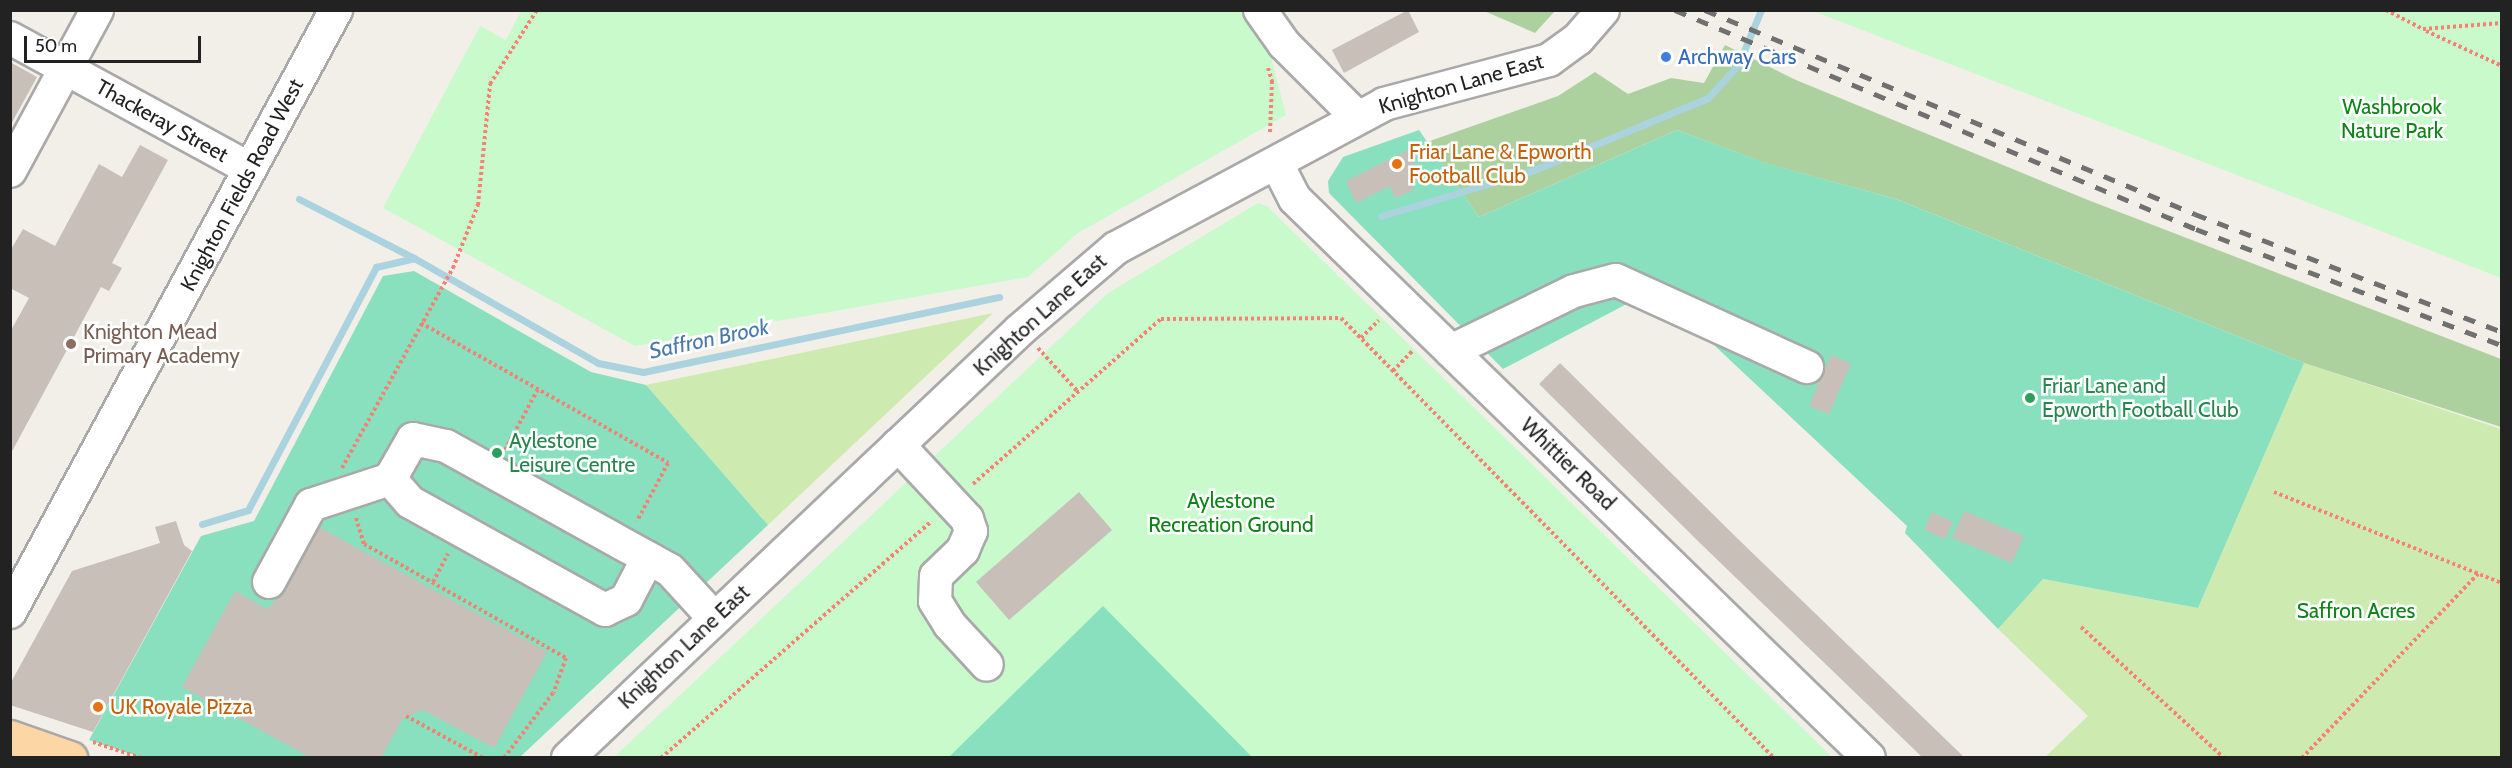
<!DOCTYPE html>
<html>
<head>
<meta charset="utf-8">
<style>
  body { margin:0 }
  #map { position:relative; width:2512px; height:768px; overflow:hidden; background:#f2efe9; font-family:Cabin,sans-serif }
  div>[style] { position:absolute }
  [style*='--x'] { left:calc(var(--x)*1px); top:calc(var(--y)*1px); width:calc(var(--w)*1px); rotate:calc(var(--a)*1deg) }
  .grass>* { inset:0; background:#cdebb0 }
  .forest>* { inset:0; background:#add19e }
  .park>* { inset:0; background:#c8facc }
  .pitch>* { inset:0; background:#88e0be }
  .stream>* { height:7px; margin:-3.5px; padding:0 3.5px; transform-origin:3.5px; border-radius:3.5px; background:#aad3df }
  .building>* { inset:0; background:#c7bfb8 }
  .path>* { height:4px; margin-top:-2px; transform-origin:0; background:repeating-linear-gradient(90deg,#fa8072 0 3px,transparent 0 6px) }
  .roads { filter:drop-shadow(2px 0 #a9a9a9) drop-shadow(-2px 0 #a9a9a9) drop-shadow(0 2px #a9a9a9) drop-shadow(0 -2px #a9a9a9) }
  .minor>* { height:32px; margin:-16px; padding:0 16px; transform-origin:16px; border-radius:16px; background:#fff }
  .major>* { height:33px; margin:-16.5px; padding:0 16.5px; transform-origin:16.5px; border-radius:16.5px; background:#fcd6a4 }
  .rail>* { height:4.5px; margin-top:-2.25px; transform-origin:0; background:repeating-linear-gradient(90deg,#707070 0 12px,transparent 0 24px) }
  .dots>* { width:16px; height:16px; translate:-50% -50%; box-sizing:border-box; border:3px solid #fff; border-radius:50% }
  span { translate:-50% -50%; white-space:nowrap; text-align:center; line-height:1.15; -webkit-text-stroke:5px #fff; paint-order:stroke }
  .shop-label { font-size:21px; color:#366cbe }
  .left { translate:0 -50%; text-align:left }
  .street-label { font-size:21px; color:#222 }
  .park-label { font-size:21px; color:#0c8416 }
  .food-label { font-size:21px; color:#c56008 }
  .education-label { font-size:21px; color:#785e54 }
  .leisure-label { font-size:21px; color:#27864d }
  .water-label { font-size:22px; color:#4a7aab; font-style:italic }
  .frame { position:absolute; inset:0; border:12px solid #222; pointer-events:none }
  .scale { position:absolute; left:24px; top:36px; width:177px; height:27px; box-sizing:border-box; border:3px solid #222; border-top:0; padding-left:8px; font-size:18px; line-height:21px; white-space:nowrap; color:#222; -webkit-text-stroke:4px #fff; paint-order:stroke }
</style>
</head>
<body>
<div id="map">
  <div class="grass">
    <div style="clip-path:polygon(993px 313px,768px 525px,646px 385px)"></div>
    <div style="clip-path:polygon(2304px 363px,2501px 429px,2501px 757px,2045px 757px,2088px 716px,1998px 629px,2043px 579px,2198px 608px)"></div>
  </div>
  <div class="forest">
    <div style="clip-path:polygon(1484px 11px,1555px 11px,1535px 33px)"></div>
    <div style="clip-path:polygon(1725px 45px,1796px 80px,2088px 200px,2501px 359px,2501px 427px,2304px 363px,1896px 199px,1768px 164px,1677px 130px,1479px 217px,1427px 142px,1558px 96px,1595px 72px,1628px 94px,1671px 78px,1704px 83px)"></div>
  </div>
  <div class="park">
    <div style="clip-path:polygon(521px 11px,1246px 11px,1271px 57px,1286px 115px,1078px 233px,1028px 277px,635px 346px,383px 208px,480px 26px,506px 40px)"></div>
    <div style="clip-path:polygon(1813px 11px,2501px 11px,2501px 278px,2322px 208px)"></div>
    <div style="clip-path:polygon(1258px 203px,1267px 206px,1832px 757px,613px 758px,1108px 293px)"></div>
  </div>
  <div class="pitch">
    <div style="clip-path:polygon(1419px 130px,1479px 217px,1677px 130px,1769px 164px,1896px 199px,2304px 363px,2198px 608px,2043px 579px,1998px 629px,1905px 533px,1907px 526px,1682px 315px,1640px 297px,1503px 369px,1329px 193px,1328px 181px,1343px 157px)"></div>
    <div style="clip-path:polygon(414px 271px,591px 372px,646px 385px,768px 525px,520px 757px,143px 758px,89px 740px,201px 536px,254px 521px,383px 276px)"></div>
    <div style="clip-path:polygon(1103px 606px,1252px 757px,949px 757px)"></div>
  </div>
  <div class="stream">
    <div style="--x:299;--y:199;--w:129;--a:27.2"></div>
    <div style="--x:1381;--y:216;--w:160;--a:-16.7"></div>
    <div style="--x:1534;--y:170;--w:188;--a:-22.5"></div>
    <div style="--x:1708;--y:98;--w:45;--a:-47.7"></div>
    <div style="--x:1738;--y:65;--w:60;--a:-67.3"></div>
    <div style="--x:202;--y:524;--w:48;--a:-16.9"></div>
    <div style="--x:248;--y:510;--w:275;--a:-62.2"></div>
    <div style="--x:376;--y:267;--w:39;--a:-13"></div>
    <div style="--x:414;--y:258;--w:212;--a:29.7"></div>
    <div style="--x:598;--y:363;--w:46;--a:11.3"></div>
    <div style="--x:643;--y:372;--w:364;--a:-11.9"></div>
  </div>
  <div class="building">
    <div style="clip-path:polygon(1408px 10px,1419px 32px,1344px 73px,1332px 50px)"></div>
    <div style="clip-path:polygon(10px 62px,37px 77px,10px 126px)"></div>
    <div style="clip-path:polygon(140px 145px,168px 160px,112px 263px,122px 268px,109px 291px,101px 287px,10px 455px,10px 332px,29px 298px,10px 288px,10px 251px,23px 229px,55px 246px,99px 164px,122px 177px)"></div>
    <div style="clip-path:polygon(1408px 150px,1421px 177px,1411px 183px,1414px 190px,1395px 198px,1390px 186px,1356px 203px,1346px 181px)"></div>
    <div style="clip-path:polygon(1831px 355px,1851px 363px,1829px 414px,1809px 406px)"></div>
    <div style="clip-path:polygon(1560px 363px,1738px 539px,1965px 758px,1923px 758px,1703px 546px,1539px 384px)"></div>
    <div style="clip-path:polygon(1079px 492px,1112px 530px,1009px 620px,976px 582px)"></div>
    <div style="clip-path:polygon(1964px 511px,2024px 536px,2012px 563px,1952px 538px)"></div>
    <div style="clip-path:polygon(1932px 512px,1953px 522px,1945px 539px,1924px 530px)"></div>
    <div style="clip-path:polygon(176px 521px,184px 545px,192px 551px,93px 732px,10px 705px,10px 684px,72px 571px,160px 543px,155px 527px)"></div>
    <div style="clip-path:polygon(319px 527px,547px 652px,494px 748px,423px 710px,403px 718px,381px 758px,311px 758px,182px 687px,235px 591px,267px 609px,285px 591px)"></div>
  </div>
  <div class="path">
    <div style="--x:2386;--y:10;--w:42;--a:27.2"></div>
    <div style="--x:2423;--y:29;--w:79;--a:-4.3"></div>
    <div style="--x:2426;--y:31;--w:84;--a:24.7"></div>
    <div style="--x:1268;--y:68;--w:14;--a:73"></div>
    <div style="--x:1272;--y:81;--w:51;--a:92.2"></div>
    <div style="--x:421;--y:323;--w:284;--a:29.5"></div>
    <div style="--x:668;--y:463;--w:66;--a:118.1"></div>
    <div style="--x:1361;--y:338;--w:25;--a:-45"></div>
    <div style="--x:1038;--y:348;--w:59;--a:47.7"></div>
    <div style="--x:1393;--y:371;--w:29;--a:-46"></div>
    <div style="--x:505;--y:450;--w:69;--a:-61.6"></div>
    <div style="--x:342;--y:468;--w:229;--a:-61"></div>
    <div style="--x:453;--y:268;--w:68;--a:-68.4"></div>
    <div style="--x:478;--y:205;--w:122;--a:-84.3"></div>
    <div style="--x:490;--y:84;--w:88;--a:-57.6"></div>
    <div style="--x:973;--y:484;--w:250;--a:-41.3"></div>
    <div style="--x:1161;--y:319;--w:180;--a:-0.3"></div>
    <div style="--x:1341;--y:318;--w:617;--a:45.46"></div>
    <div style="--x:2274;--y:492;--w:245;--a:21.8"></div>
    <div style="--x:356;--y:518;--w:27;--a:73"></div>
    <div style="--x:364;--y:544;--w:232;--a:29.4"></div>
    <div style="--x:566;--y:658;--w:37;--a:110"></div>
    <div style="--x:553;--y:693;--w:81;--a:127"></div>
    <div style="--x:433;--y:582;--w:32;--a:-62"></div>
    <div style="--x:2081;--y:627;--w:194;--a:42.5"></div>
    <div style="--x:406;--y:716;--w:88;--a:28.6"></div>
    <div style="--x:93;--y:742;--w:51;--a:18.4"></div>
    <div style="--x:661;--y:758;--w:360;--a:-41.2"></div>
    <div style="--x:2302;--y:758;--w:255;--a:-46.3"></div>
  </div>
  <div class="roads">
    <div class="minor">
      <div style="--x:1260;--y:10;--w:42;--a:54.8"></div>
      <div style="--x:1284;--y:44;--w:102;--a:45"></div>
      <div style="--x:10;--y:38;--w:273;--a:28.6"></div>
      <div style="--x:1277;--y:164;--w:39;--a:63"></div>
      <div style="--x:1295;--y:199;--w:801;--a:44.24"></div>
      <div style="--x:10;--y:171;--w:183;--a:-61.6"></div>
      <div style="--x:1451;--y:351;--w:137;--a:-26"></div>
      <div style="--x:1574;--y:291;--w:43;--a:-14.7"></div>
      <div style="--x:1616;--y:280;--w:210;--a:24.5"></div>
      <div style="--x:898;--y:445;--w:101;--a:47"></div>
      <div style="--x:967;--y:519;--w:13;--a:72"></div>
      <div style="--x:971;--y:531;--w:21;--a:113"></div>
      <div style="--x:963;--y:550;--w:37;--a:136"></div>
      <div style="--x:936;--y:576;--w:25;--a:92"></div>
      <div style="--x:935;--y:601;--w:28;--a:58"></div>
      <div style="--x:950;--y:625;--w:54;--a:47.2"></div>
      <div style="--x:648;--y:558;--w:47;--a:117.6"></div>
      <div style="--x:626;--y:600;--w:23;--a:155"></div>
      <div style="--x:605;--y:610;--w:223;--a:-151"></div>
      <div style="--x:410;--y:502;--w:30;--a:-131"></div>
      <div style="--x:390;--y:479;--w:46;--a:-60.1"></div>
      <div style="--x:413;--y:439;--w:34;--a:12"></div>
      <div style="--x:446;--y:446;--w:256;--a:29"></div>
      <div style="--x:670;--y:570;--w:65;--a:47.5"></div>
      <div style="--x:269;--y:582;--w:88;--a:-61.4"></div>
      <div style="--x:311;--y:505;--w:83;--a:-18.2"></div>
      <div style="--x:10;--y:612;--w:685;--a:-61.56"></div>
      <div style="--x:568;--y:758;--w:622;--a:-43.44"></div>
      <div style="--x:1020;--y:330;--w:126;--a:-40.5"></div>
      <div style="--x:1116;--y:248;--w:304;--a:-28.2"></div>
      <div style="--x:1384;--y:104;--w:171;--a:-14.9"></div>
      <div style="--x:1549;--y:60;--w:36;--a:-36"></div>
      <div style="--x:1578;--y:39;--w:38;--a:-49"></div>
    </div>
    <div class="major">
      <div style="--x:10;--y:737;--w:64;--a:19.3"></div>
    </div>
  </div>
  <div class="rail">
    <div style="--x:1675;--y:10;--w:565;--a:22.8"></div>
    <div style="--x:2196;--y:229;--w:327;--a:20.8"></div>
    <div style="--x:1705;--y:10;--w:531;--a:22.6"></div>
    <div style="--x:2195;--y:214;--w:329;--a:21"></div>
  </div>
  <div class="dots">
    <div style="left:1666px;top:57px;background:#3f7fe0"></div>
    <div style="left:1397px;top:164px;background:#e8710a"></div>
    <div style="left:71px;top:344px;background:#8d6e63"></div>
    <div style="left:2030px;top:398px;background:#2e9e5b"></div>
    <div style="left:497px;top:453px;background:#2e9e5b"></div>
    <div style="left:98px;top:707px;background:#e8710a"></div>
  </div>
  <div class="shop-label">
    <span class="left" style="left:1678px;top:57px">Archway Cars</span>
  </div>
  <div class="street-label">
    <span style="left:1461px;top:84px;rotate:-16deg">Knighton Lane East</span>
    <span style="left:162px;top:121px;rotate:29deg">Thackeray Street</span>
    <span style="left:242px;top:185px;rotate:-62deg">Knighton Fields Road West</span>
    <span style="left:1040px;top:315px;rotate:-42deg">Knighton Lane East</span>
    <span style="left:1568px;top:464px;rotate:44deg">Whittier Road</span>
    <span style="left:684px;top:647px;rotate:-43deg">Knighton Lane East</span>
  </div>
  <div class="park-label">
    <span style="left:2392px;top:119px">Washbrook<br>Nature Park</span>
    <span style="left:1231px;top:513px">Aylestone<br>Recreation Ground</span>
    <span style="left:2356px;top:611px">Saffron Acres</span>
  </div>
  <div class="food-label">
    <span class="left" style="left:1409px;top:164px">Friar Lane &amp; Epworth<br>Football Club</span>
    <span class="left" style="left:110px;top:707px">UK Royale Pizza</span>
  </div>
  <div class="education-label">
    <span class="left" style="left:83px;top:344px">Knighton Mead<br>Primary Academy</span>
  </div>
  <div class="leisure-label">
    <span class="left" style="left:2042px;top:398px">Friar Lane and<br>Epworth Football Club</span>
    <span class="left" style="left:509px;top:453px">Aylestone<br>Leisure Centre</span>
  </div>
  <div class="water-label">
    <span style="left:709px;top:339px;rotate:-12deg">Saffron Brook</span>
  </div>
  <div class="frame"></div>
  <div class="scale">50 m</div>
</div>
</body>
</html>
